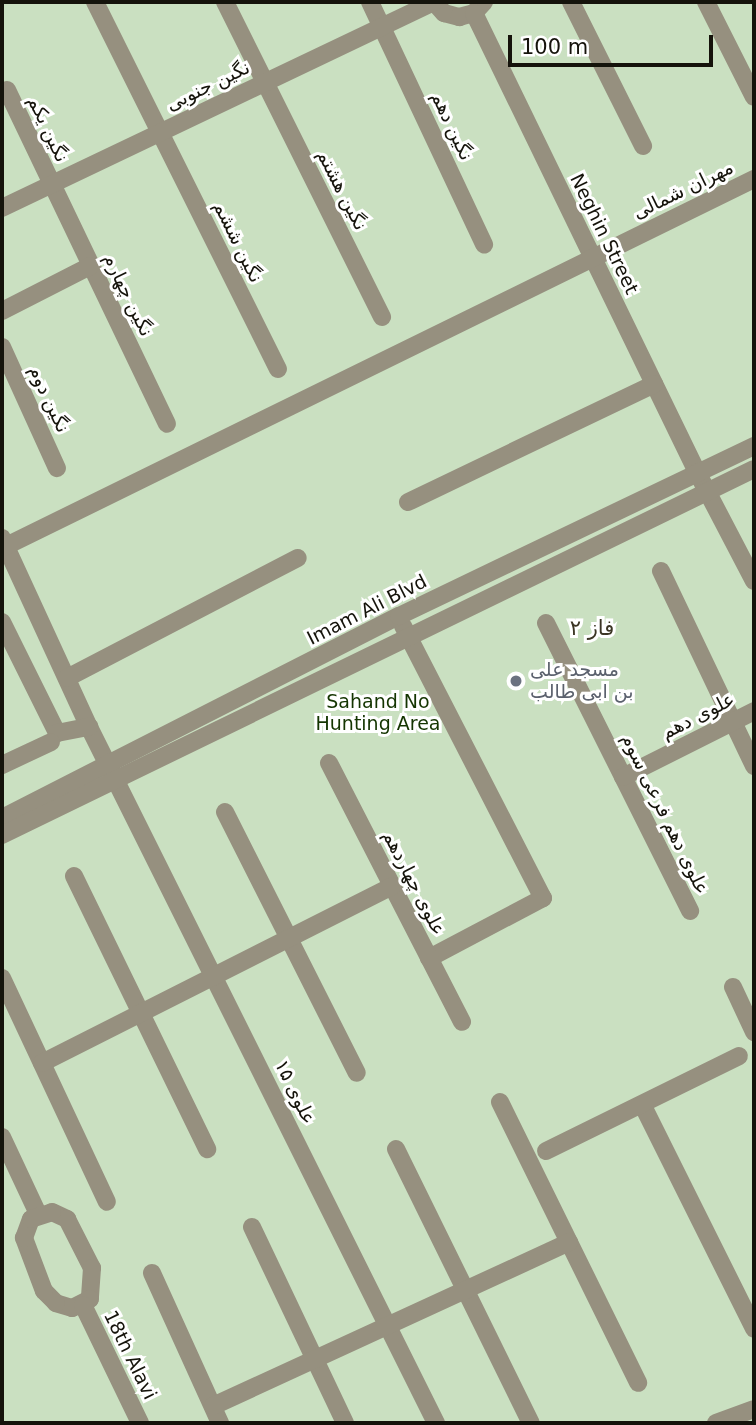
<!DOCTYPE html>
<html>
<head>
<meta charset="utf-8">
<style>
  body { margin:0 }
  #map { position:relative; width:756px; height:1425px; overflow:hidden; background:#f1ead4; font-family:"DejaVu Sans",Cairo,sans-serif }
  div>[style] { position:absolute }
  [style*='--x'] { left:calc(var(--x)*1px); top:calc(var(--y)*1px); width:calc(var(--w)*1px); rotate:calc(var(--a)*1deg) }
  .green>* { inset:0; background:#cae0c1 }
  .minor>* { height:18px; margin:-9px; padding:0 9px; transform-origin:9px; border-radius:9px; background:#96907f }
  .dots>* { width:19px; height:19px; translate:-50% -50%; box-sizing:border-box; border:4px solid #fff; border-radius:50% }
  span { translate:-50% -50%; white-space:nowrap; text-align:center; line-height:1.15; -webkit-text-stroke:6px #fff; paint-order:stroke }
  .street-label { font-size:19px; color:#15130b }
  .worship-label { font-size:19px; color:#5b616d }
  .left { translate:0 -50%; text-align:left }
  .park-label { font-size:19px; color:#143501 }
  .neighbourhood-label { font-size:21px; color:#3b3524 }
  .frame { position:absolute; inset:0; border:4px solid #15130b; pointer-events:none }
  .scale { position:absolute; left:508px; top:35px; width:205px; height:32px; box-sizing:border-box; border:4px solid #15130b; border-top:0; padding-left:9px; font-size:21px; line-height:24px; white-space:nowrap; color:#15130b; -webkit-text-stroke:5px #fff; paint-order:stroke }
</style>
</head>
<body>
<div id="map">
  <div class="green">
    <div style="clip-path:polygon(2px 2px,754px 2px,754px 1423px,2px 1423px)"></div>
  </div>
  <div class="minor">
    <div style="--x:95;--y:2;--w:410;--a:63.5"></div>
    <div style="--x:225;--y:2;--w:352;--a:63.5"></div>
    <div style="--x:370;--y:2;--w:268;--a:64.8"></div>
    <div style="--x:434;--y:2;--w:15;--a:48"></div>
    <div style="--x:444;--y:13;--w:16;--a:15"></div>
    <div style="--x:459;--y:17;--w:16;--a:-15"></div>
    <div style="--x:474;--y:13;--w:15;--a:-48"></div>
    <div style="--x:571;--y:2;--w:161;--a:63.4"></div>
    <div style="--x:706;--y:2;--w:106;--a:63.2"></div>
    <div style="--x:474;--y:13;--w:510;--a:64.09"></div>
    <div style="--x:697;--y:472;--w:123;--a:62.4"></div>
    <div style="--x:7;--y:90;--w:370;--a:64.4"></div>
    <div style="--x:2;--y:208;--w:478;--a:-25.5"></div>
    <div style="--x:2;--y:311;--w:99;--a:-27.1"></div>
    <div style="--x:2;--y:347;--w:133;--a:65.6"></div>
    <div style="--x:408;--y:502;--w:273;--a:-25.6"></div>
    <div style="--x:2;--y:538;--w:208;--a:65.3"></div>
    <div style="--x:89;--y:727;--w:778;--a:63.5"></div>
    <div style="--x:2;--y:548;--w:838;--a:-26.14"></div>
    <div style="--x:661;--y:571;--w:216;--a:64.5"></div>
    <div style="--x:2;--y:622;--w:124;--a:63.6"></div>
    <div style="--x:57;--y:733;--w:33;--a:-11"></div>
    <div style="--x:546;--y:623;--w:322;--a:63.4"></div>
    <div style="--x:403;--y:626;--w:306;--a:62.8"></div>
    <div style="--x:543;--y:898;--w:129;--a:152.2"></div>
    <div style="--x:67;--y:678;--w:260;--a:-27.5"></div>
    <div style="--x:329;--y:763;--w:291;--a:62.8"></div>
    <div style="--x:2;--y:765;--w:54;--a:-25.1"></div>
    <div style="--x:623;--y:777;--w:147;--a:-26.7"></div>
    <div style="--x:225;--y:812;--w:292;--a:63.2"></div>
    <div style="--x:2;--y:818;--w:445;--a:-27"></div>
    <div style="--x:399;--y:616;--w:394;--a:-25.6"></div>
    <div style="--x:2;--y:835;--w:836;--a:-25.95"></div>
    <div style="--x:74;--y:876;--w:304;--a:64"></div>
    <div style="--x:2;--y:978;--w:247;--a:64.9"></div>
    <div style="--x:733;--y:987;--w:50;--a:65"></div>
    <div style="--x:42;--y:1063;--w:392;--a:-26.8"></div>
    <div style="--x:500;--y:1102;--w:313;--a:63.8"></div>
    <div style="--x:643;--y:1106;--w:249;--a:63.5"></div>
    <div style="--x:2;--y:1137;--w:85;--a:64.9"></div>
    <div style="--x:396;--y:1149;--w:305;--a:63.8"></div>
    <div style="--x:546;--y:1151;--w:215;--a:-26.2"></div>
    <div style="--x:52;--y:1212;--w:17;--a:25"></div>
    <div style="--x:67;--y:1219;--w:55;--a:63"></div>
    <div style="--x:92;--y:1268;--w:31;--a:94"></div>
    <div style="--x:90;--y:1299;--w:20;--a:153"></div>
    <div style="--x:72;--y:1308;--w:17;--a:-163"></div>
    <div style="--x:56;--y:1303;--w:17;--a:-135"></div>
    <div style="--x:44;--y:1291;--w:57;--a:-110.7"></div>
    <div style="--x:24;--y:1238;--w:20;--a:-70"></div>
    <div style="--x:31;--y:1219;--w:22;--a:-18"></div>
    <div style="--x:252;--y:1227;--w:217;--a:64.6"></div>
    <div style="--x:152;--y:1273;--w:165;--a:65.6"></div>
    <div style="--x:83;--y:1305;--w:131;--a:64.2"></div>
    <div style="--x:213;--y:1406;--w:392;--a:-24.7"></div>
    <div style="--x:716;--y:1423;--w:40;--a:-20.2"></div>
  </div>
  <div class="dots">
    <div style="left:516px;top:681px;background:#6b7280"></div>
  </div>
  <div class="street-label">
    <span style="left:208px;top:86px;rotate:-26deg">نگین جنوبی</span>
    <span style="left:452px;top:126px;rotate:65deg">نگین دهم</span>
    <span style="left:48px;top:129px;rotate:65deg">نگین یکم</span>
    <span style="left:342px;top:190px;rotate:63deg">نگین هشتم</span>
    <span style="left:683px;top:190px;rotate:-26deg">مهران شمالی</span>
    <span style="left:604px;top:234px;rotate:64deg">Neghin Street</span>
    <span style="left:238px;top:242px;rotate:64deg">نگین ششم</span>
    <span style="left:128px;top:295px;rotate:64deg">نگین چهارم</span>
    <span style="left:49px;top:399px;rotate:65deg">نگین دوم</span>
    <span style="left:367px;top:610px;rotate:-27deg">Imam Ali Blvd</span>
    <span style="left:698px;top:716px;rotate:-27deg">علوی دهم</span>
    <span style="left:665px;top:814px;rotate:64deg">علوی دهم فرعی سوم</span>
    <span style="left:414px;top:883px;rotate:63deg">علوی چهاردهم</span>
    <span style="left:295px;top:1092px;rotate:64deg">علوی ۱۵</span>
    <span style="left:130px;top:1355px;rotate:64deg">18th Alavi</span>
  </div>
  <div class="worship-label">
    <span class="left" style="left:530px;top:681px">مسجد علی<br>بن ابی طالب</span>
  </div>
  <div class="park-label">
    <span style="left:378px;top:713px">Sahand No<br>Hunting Area</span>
  </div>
  <div class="neighbourhood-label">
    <span style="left:592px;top:628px">فاز ۲</span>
  </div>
  <div class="frame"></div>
  <div class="scale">100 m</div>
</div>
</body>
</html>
